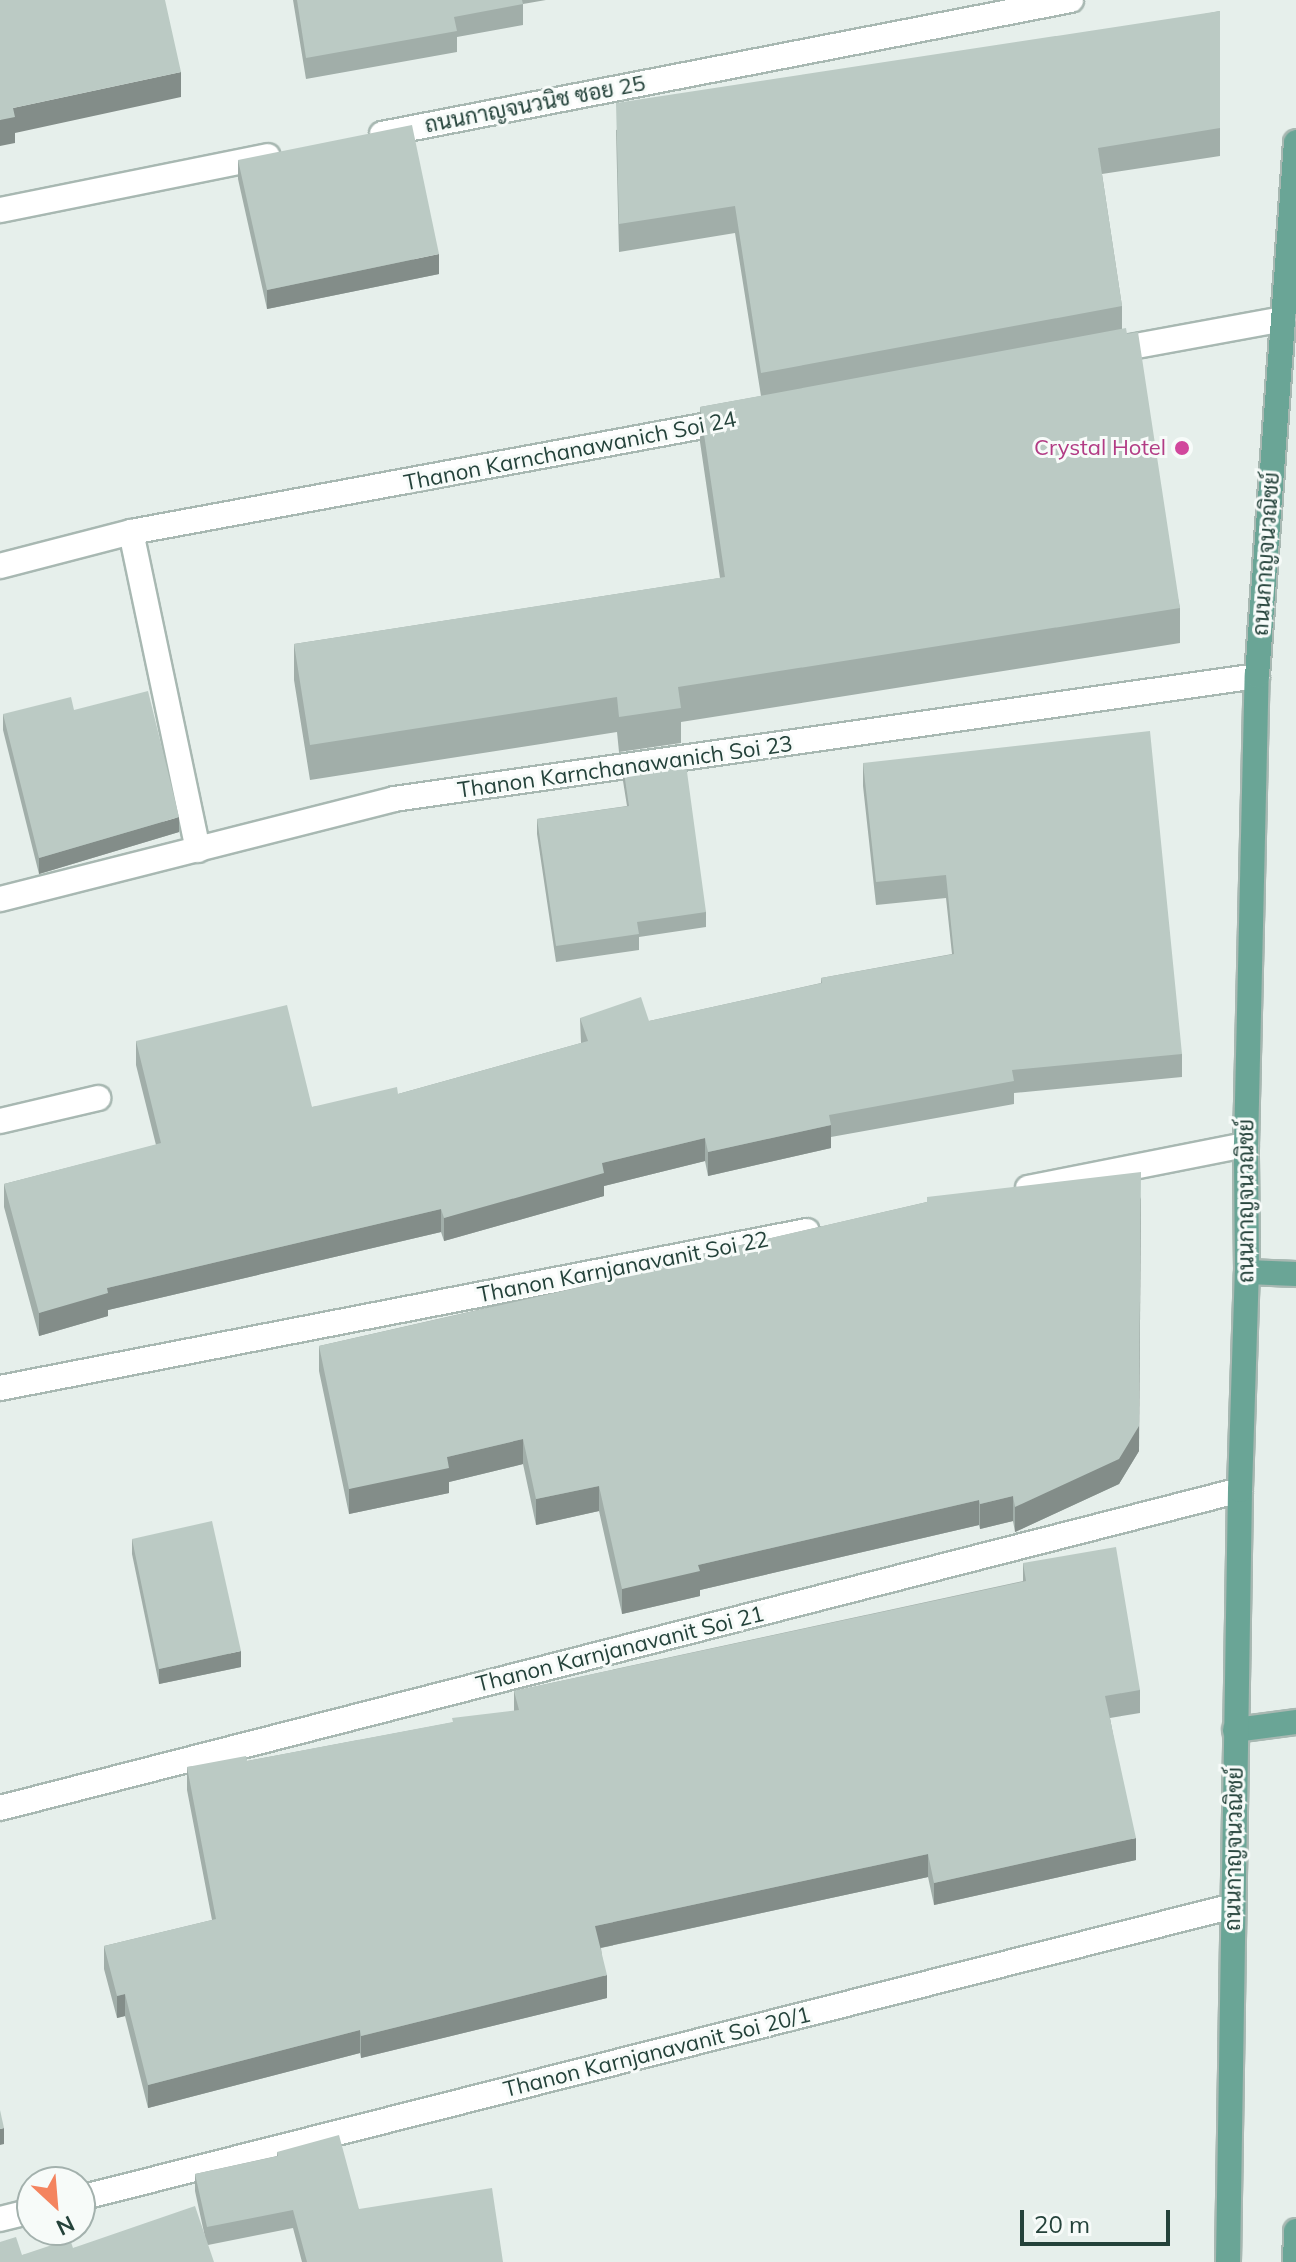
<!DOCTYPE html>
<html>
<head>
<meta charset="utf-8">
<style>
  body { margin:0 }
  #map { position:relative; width:1296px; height:2262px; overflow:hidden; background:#e6efeb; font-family:Mulish,Sarabun,sans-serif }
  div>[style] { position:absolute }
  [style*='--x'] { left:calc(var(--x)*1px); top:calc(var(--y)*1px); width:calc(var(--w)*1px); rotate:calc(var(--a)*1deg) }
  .roads { filter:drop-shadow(2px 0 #a8b8b2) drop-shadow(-2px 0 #a8b8b2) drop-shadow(0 2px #a8b8b2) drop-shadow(0 -2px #a8b8b2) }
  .street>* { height:24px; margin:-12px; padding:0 12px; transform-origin:12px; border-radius:12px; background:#fff }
  .primary>* { height:24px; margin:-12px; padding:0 12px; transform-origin:12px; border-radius:12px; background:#6aa596 }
  .wall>* { inset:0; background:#a1aea9 }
  .shaded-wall>* { inset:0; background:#838d89 }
  .building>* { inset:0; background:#bbcac4 }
  .dots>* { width:22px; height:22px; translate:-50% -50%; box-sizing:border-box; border:4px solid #f7fbf9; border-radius:50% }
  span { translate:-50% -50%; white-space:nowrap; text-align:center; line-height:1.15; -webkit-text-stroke:6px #f7fbf9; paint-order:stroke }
  .street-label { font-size:22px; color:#24423a }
  .hotel-label { font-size:22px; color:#b23c85 }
  .right { translate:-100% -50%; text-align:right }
  .north { position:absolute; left:16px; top:2166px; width:80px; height:80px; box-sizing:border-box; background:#f7fbf9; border:2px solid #a3b1ad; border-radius:50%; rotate:154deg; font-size:22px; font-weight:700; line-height:32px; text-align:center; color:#24423a }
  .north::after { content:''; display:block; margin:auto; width:28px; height:36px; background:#f4845f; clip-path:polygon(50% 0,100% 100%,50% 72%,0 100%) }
  .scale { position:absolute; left:1020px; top:2210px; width:150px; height:36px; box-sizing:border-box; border:4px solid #24423a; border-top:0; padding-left:10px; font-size:24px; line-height:28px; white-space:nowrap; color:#24423a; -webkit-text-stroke:6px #f7fbf9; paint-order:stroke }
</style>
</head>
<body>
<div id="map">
  <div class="roads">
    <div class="street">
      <div style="--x:382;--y:134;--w:702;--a:-11.01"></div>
      <div style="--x:0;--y:210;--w:273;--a:-11.4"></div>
      <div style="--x:1109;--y:351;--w:177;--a:-10.4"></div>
      <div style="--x:131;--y:532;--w:325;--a:78.1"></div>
      <div style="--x:0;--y:566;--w:135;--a:-14.5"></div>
      <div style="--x:131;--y:532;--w:609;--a:-10.5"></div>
      <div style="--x:0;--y:899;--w:406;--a:-14.2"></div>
      <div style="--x:394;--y:799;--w:872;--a:-8.11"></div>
      <div style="--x:0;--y:1121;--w:101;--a:-13.2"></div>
      <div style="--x:1028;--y:1188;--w:222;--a:-11.2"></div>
      <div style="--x:0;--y:1388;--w:822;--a:-11.01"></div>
      <div style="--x:0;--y:1808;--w:1280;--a:-14.38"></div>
      <div style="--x:80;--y:2198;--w:1189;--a:-14.21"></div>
      <div style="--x:0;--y:2219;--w:33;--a:-14"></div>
    </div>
    <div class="primary">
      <div style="--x:1247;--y:1272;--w:49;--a:2.3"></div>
      <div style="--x:1235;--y:1730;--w:62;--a:-7.5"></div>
      <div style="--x:1228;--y:2262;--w:772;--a:-89.11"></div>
      <div style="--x:1240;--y:1490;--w:218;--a:-88.2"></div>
      <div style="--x:1247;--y:1272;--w:127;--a:-90.5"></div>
      <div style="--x:1246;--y:1145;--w:469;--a:-88.7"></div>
      <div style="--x:1257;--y:676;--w:535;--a:-85.82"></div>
      <div style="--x:1295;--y:2262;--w:31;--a:-88"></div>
    </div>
  </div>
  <div class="wall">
    <div style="clip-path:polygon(293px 0,546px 0,523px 4px,523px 25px,457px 37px,457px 52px,306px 79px)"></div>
    <div style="clip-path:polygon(1220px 11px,1220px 156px,1102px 174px,1122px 306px,1122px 329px,1180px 608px,1180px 643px,681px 722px,681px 743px,619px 752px,617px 732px,310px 780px,294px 680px,294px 644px,720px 578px,700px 442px,700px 407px,761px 396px,735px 233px,619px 252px,616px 130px)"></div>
    <div style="clip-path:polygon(238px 160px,439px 274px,267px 309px,238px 179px)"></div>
    <div style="clip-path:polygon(3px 714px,179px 832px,39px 874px,3px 730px)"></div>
    <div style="clip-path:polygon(863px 763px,1182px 1054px,1182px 1077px,1014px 1093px,1014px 1104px,831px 1137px,831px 1148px,708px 1176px,705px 1161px,604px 1186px,604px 1196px,444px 1241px,441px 1232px,108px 1310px,108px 1316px,39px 1336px,4px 1207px,4px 1184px,156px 1145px,136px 1065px,136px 1041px,312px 1107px,398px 1094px,581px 1043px,580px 1018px,649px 1021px,821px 983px,821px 978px,952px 954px,946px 898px,876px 905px,863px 786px)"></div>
    <div style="clip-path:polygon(623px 766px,706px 912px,706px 927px,639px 937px,639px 950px,556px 962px,537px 834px,537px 819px,627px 806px,623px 781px)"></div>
    <div style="clip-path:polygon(927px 1197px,1139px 1451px,1119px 1484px,1015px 1532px,1013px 1521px,980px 1529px,979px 1525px,700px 1590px,700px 1596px,622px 1614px,599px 1511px,536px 1525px,523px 1464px,449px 1482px,449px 1493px,349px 1514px,319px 1371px,319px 1346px,641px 1273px,641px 1268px,927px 1202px)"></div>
    <div style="clip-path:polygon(132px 1539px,241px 1667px,159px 1684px,132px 1554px)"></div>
    <div style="clip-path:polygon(1023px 1563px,1140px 1690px,1140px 1713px,1110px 1718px,1136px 1860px,934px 1905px,928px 1877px,601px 1948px,607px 1998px,361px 2058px,360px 2053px,148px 2108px,125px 2016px,117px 2018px,104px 1969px,104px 1946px,212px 1920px,187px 1790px,187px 1767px,247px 1761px,514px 1711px,514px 1691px,1023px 1581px)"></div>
    <div style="clip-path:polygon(277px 2152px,359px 2209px,503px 2262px,302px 2262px,293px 2228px,208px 2245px,22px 2255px,73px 2248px,205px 2237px,195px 2191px,195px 2174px,277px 2156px)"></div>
  </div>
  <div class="shaded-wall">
    <div style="clip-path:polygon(181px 72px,181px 97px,15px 133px,15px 143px,0 146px,0 120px,13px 108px)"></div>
    <div style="clip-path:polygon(439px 254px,439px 274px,267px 309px,267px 290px)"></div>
    <div style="clip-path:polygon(179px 817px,179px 832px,39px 874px,39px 858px)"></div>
    <div style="clip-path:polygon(831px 1125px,831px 1148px,708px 1176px,708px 1152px)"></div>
    <div style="clip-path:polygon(705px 1138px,705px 1161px,604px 1186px,604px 1196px,444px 1241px,444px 1218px,602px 1163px)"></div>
    <div style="clip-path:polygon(1141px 1197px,1139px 1451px,1119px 1484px,1015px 1532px,1015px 1507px)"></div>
    <div style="clip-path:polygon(441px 1209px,441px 1232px,108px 1310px,108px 1316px,39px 1336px,39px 1313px,107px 1288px)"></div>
    <div style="clip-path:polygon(523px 1439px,523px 1464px,449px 1482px,449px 1493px,349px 1514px,349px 1489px,447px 1457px)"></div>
    <div style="clip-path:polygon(599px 1486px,599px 1511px,536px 1525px,536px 1499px)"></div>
    <div style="clip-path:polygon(1013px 1496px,1013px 1521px,980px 1529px,980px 1504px)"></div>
    <div style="clip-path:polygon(979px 1500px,979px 1525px,700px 1590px,700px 1596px,622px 1614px,622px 1589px,698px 1565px)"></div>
    <div style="clip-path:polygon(241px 1651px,241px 1667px,159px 1684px,159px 1669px)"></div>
    <div style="clip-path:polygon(1136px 1838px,1136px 1860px,934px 1905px,934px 1883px)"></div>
    <div style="clip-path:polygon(928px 1854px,928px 1877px,595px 1949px,595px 1926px)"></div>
    <div style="clip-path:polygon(607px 1975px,607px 1998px,361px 2058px,361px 2036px)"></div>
    <div style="clip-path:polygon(125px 1994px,125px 2016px,117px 2018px,117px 1996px)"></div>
    <div style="clip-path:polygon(360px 2030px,360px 2053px,148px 2108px,148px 2085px)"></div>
    <div style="clip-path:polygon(4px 2128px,4px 2144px,0 2145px,0 2129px)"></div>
  </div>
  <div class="building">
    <div style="clip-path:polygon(0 0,165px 0,181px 72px,13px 108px,15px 117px,0 120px)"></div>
    <div style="clip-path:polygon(297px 0,522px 0,523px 4px,454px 17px,457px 31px,306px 58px)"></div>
    <div style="clip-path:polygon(1220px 11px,1220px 128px,1098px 148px,1122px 306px,761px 373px,735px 206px,619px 224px,616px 103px)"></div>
    <div style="clip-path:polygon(412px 125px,439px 254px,267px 290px,238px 160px)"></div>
    <div style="clip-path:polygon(1126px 328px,1127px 334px,1138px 332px,1180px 608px,678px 687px,681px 708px,619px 717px,617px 697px,310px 745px,294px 644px,725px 577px,700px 407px)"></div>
    <div style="clip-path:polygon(148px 691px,179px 817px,39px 858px,3px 714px,71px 697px,74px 710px)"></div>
    <div style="clip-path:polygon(1150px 731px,1182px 1054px,1012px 1070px,1014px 1081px,829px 1115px,831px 1125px,708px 1152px,705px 1138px,602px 1163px,604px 1173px,444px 1218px,441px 1209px,107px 1288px,108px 1293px,39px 1313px,4px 1184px,161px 1143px,136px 1041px,287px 1005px,312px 1107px,397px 1087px,398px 1094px,588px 1041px,580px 1018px,641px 997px,649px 1021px,822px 983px,821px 978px,954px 954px,946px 875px,876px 882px,863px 763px)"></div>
    <div style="clip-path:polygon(685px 757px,706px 912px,637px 922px,639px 934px,556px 946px,537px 819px,629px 806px,623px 766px)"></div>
    <div style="clip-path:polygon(1141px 1172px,1139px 1426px,1119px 1459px,1015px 1507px,1013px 1496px,980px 1504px,979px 1500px,698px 1565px,700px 1571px,622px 1589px,599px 1486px,536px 1499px,523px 1439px,447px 1457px,449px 1468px,349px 1489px,319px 1346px,642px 1273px,641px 1268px,927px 1202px,927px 1197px)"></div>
    <div style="clip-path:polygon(212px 1521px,241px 1651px,159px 1669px,132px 1539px)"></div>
    <div style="clip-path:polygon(1116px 1547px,1140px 1690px,1105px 1696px,1136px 1838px,934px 1883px,928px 1854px,595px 1926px,607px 1975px,361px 2036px,360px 2030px,148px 2085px,125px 1994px,117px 1996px,104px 1946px,216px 1919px,187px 1767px,246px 1756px,247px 1761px,453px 1722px,452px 1718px,519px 1710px,514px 1691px,1026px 1581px,1023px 1563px)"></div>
    <div style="clip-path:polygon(0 2110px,4px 2128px,0 2129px)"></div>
    <div style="clip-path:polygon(339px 2135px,359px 2209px,492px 2188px,503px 2262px,307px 2262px,293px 2210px,207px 2227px,195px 2174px,278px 2156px,277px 2152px)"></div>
    <div style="clip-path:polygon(195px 2206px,214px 2262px,0 2262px,0 2242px,16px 2237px,22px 2255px,70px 2239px,73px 2248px)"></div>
  </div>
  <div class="dots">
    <div style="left:1182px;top:448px;background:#d1479c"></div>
  </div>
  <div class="street-label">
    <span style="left:535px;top:104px;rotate:-11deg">ถนนกาญจนวนิช ซอย 25</span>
    <span style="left:570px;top:451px;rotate:-11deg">Thanon Karnchanawanich Soi 24</span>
    <span style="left:1266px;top:554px;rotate:-86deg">ถนนกาญจนวณิชย์</span>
    <span style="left:625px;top:767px;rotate:-8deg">Thanon Karnchanawanich Soi 23</span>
    <span style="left:1246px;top:1201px;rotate:-90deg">ถนนกาญจนวณิชย์</span>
    <span style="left:623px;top:1267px;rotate:-11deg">Thanon Karnjanavanit Soi 22</span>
    <span style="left:620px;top:1649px;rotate:-14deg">Thanon Karnjanavanit Soi 21</span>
    <span style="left:1234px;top:1849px;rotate:-89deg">ถนนกาญจนวณิชย์</span>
    <span style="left:657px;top:2052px;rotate:-14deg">Thanon Karnjanavanit Soi 20/1</span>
  </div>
  <div class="hotel-label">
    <span class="right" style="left:1166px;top:448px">Crystal Hotel</span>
  </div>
  <div class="north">N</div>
  <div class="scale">20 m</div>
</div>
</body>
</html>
